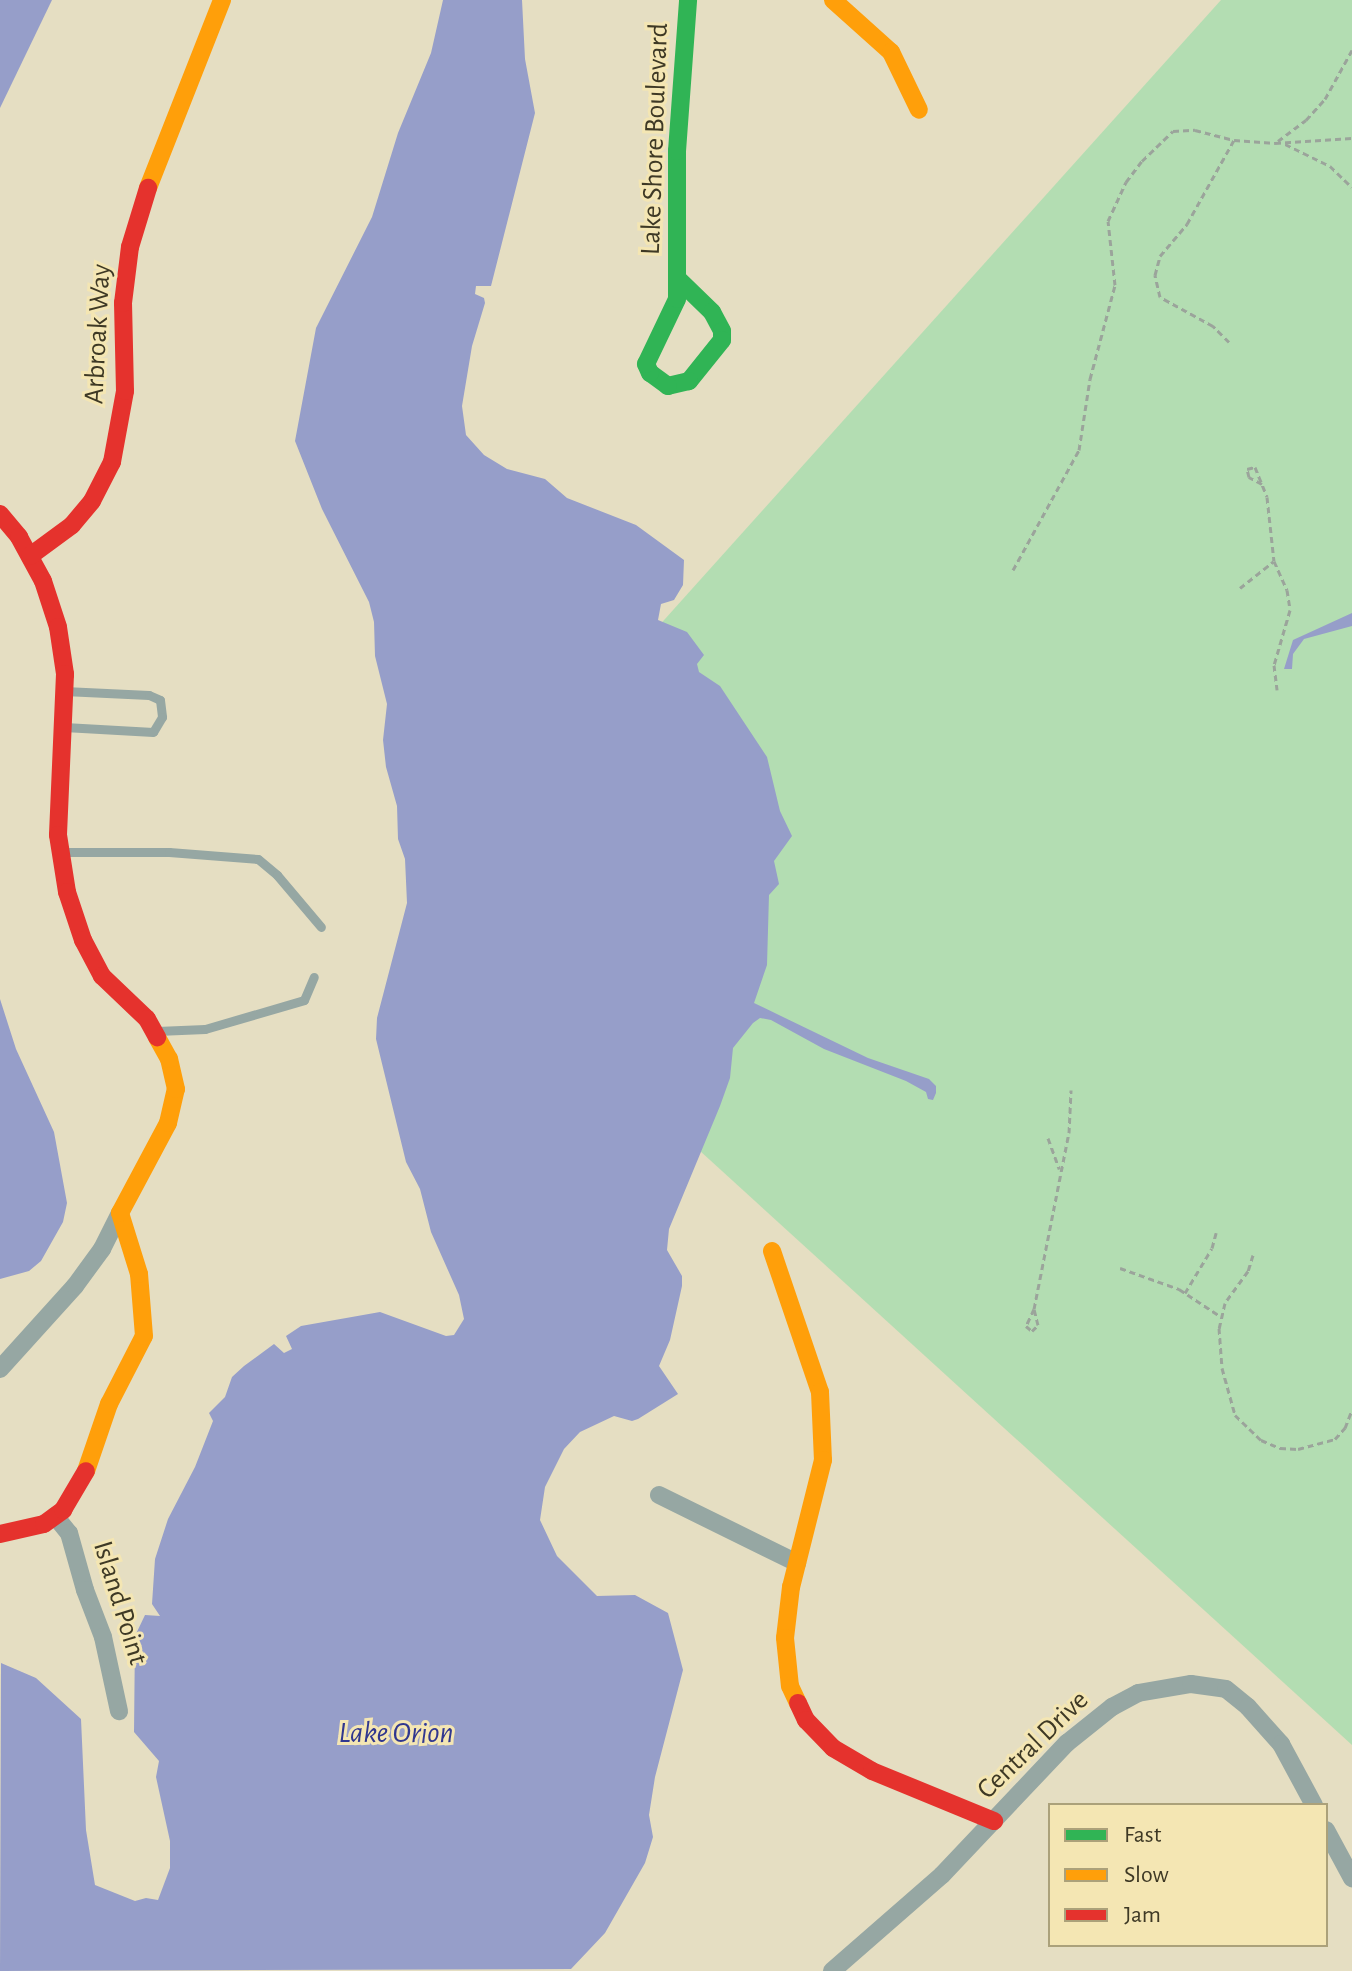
<!DOCTYPE html>
<html>
<head>
<meta charset="utf-8">
<style>
  body { margin:0 }
  #map { position:relative; width:1352px; height:1971px; overflow:hidden; background:#e5dec2; font-family:"Alegreya Sans",sans-serif }
  div>[style] { position:absolute }
  [style*='--x'] { left:calc(var(--x)*1px); top:calc(var(--y)*1px); width:calc(var(--w)*1px); rotate:calc(var(--a)*1deg) }
  .green>* { inset:0; background:#b3ddb2 }
  .water>* { inset:0; background:#969ec9 }
  .path>* { height:3px; margin-top:-1.5px; transform-origin:0; background:repeating-linear-gradient(90deg,#9ba49b 0 6px,transparent 0 10px) }
  .lane>* { height:9px; margin:-4.5px; padding:0 4.5px; transform-origin:4.5px; border-radius:4.5px; background:#96a7a3 }
  .street>* { height:18px; margin:-9px; padding:0 9px; transform-origin:9px; border-radius:9px; background:#96a7a3 }
  .fast>* { height:18px; margin:-9px; padding:0 9px; transform-origin:9px; border-radius:9px; background:#30b455 }
  .slow>* { height:18px; margin:-9px; padding:0 9px; transform-origin:9px; border-radius:9px; background:#ff9f0a }
  .jam>* { height:18px; margin:-9px; padding:0 9px; transform-origin:9px; border-radius:9px; background:#e5322d }
  span { translate:-50% -50%; white-space:nowrap; text-align:center; line-height:1.15; -webkit-text-stroke:6px #f4e6b3; paint-order:stroke }
  .street-label { font-size:28px; color:#3e3925 }
  .water-label { font-size:30px; color:#30378f; font-style:italic }
  .legend { position:absolute; left:1048px; top:1803px; width:280px; height:144px; box-sizing:border-box; background:#f4e6b3; border:2px solid #aba17a; margin:0; padding:10px 14px; list-style:none; font-size:24px; color:#3e3925 }
  .legend li { display:flex; align-items:center; gap:16px; height:40px }
  .legend b { width:40px; border:2px solid #aba17a }
</style>
</head>
<body>
<div id="map">
  <div class="green">
    <div style="clip-path:polygon(1221px 0,1352px 0,1352px 1745px,418px 894px)"></div>
  </div>
  <div class="water">
    <div style="clip-path:polygon(0 0,52px 0,0 108px)"></div>
    <div style="clip-path:polygon(443px 0,522px 0,525px 59px,535px 113px,491px 286px,476px 286px,475px 294px,484px 298px,485px 303px,472px 346px,462px 406px,466px 435px,484px 455px,507px 469px,545px 479px,567px 498px,636px 525px,684px 560px,683px 585px,674px 600px,661px 604px,658px 620px,687px 632px,704px 655px,697px 664px,699px 672px,720px 686px,767px 757px,780px 811px,792px 836px,774px 861px,779px 884px,769px 895px,767px 965px,754px 1003px,868px 1058px,929px 1079px,936px 1086px,936px 1093px,933px 1100px,928px 1099px,926px 1092px,906px 1081px,824px 1049px,771px 1020px,760px 1018px,753px 1023px,733px 1048px,730px 1078px,720px 1106px,669px 1229px,667px 1250px,682px 1276px,682px 1286px,670px 1340px,659px 1366px,678px 1394px,638px 1419px,632px 1421px,614px 1416px,580px 1432px,564px 1449px,545px 1487px,540px 1520px,557px 1556px,597px 1596px,635px 1595px,668px 1613px,683px 1670px,655px 1777px,649px 1815px,653px 1837px,645px 1863px,605px 1933px,571px 1969px,0 1971px,1px 1663px,36px 1678px,81px 1719px,86px 1830px,95px 1885px,135px 1901px,146px 1898px,158px 1900px,170px 1868px,170px 1841px,156px 1777px,159px 1761px,134px 1732px,135px 1636px,145px 1615px,160px 1616px,152px 1604px,155px 1559px,168px 1519px,195px 1467px,213px 1421px,209px 1413px,225px 1397px,232px 1377px,244px 1366px,274px 1344px,284px 1353px,292px 1349px,286px 1336px,301px 1326px,380px 1312px,446px 1336px,454px 1335px,464px 1319px,459px 1295px,431px 1232px,420px 1189px,406px 1162px,376px 1039px,377px 1018px,407px 903px,405px 859px,398px 839px,397px 806px,386px 767px,383px 740px,387px 704px,375px 656px,374px 622px,369px 602px,322px 509px,295px 441px,316px 328px,372px 217px,398px 133px,431px 53px)"></div>
    <div style="clip-path:polygon(1352px 613px,1352px 626px,1304px 639px,1293px 654px,1292px 669px,1284px 669px,1293px 640px)"></div>
    <div style="clip-path:polygon(0 999px,16px 1049px,54px 1132px,67px 1203px,63px 1222px,41px 1261px,29px 1271px,0 1279px)"></div>
  </div>
  <div class="path">
    <div style="--x:1278;--y:141;--w:35;--a:-37"></div>
    <div style="--x:1306;--y:120;--w:28;--a:-48"></div>
    <div style="--x:1325;--y:99;--w:56;--a:-61.1"></div>
    <div style="--x:1285;--y:144;--w:50;--a:26.1"></div>
    <div style="--x:1330;--y:166;--w:30;--a:44"></div>
    <div style="--x:1229;--y:342;--w:23;--a:-135"></div>
    <div style="--x:1213;--y:326;--w:60;--a:-151.3"></div>
    <div style="--x:1160;--y:297;--w:23;--a:-103"></div>
    <div style="--x:1155;--y:275;--w:20;--a:-75"></div>
    <div style="--x:1160;--y:256;--w:42;--a:-49.8"></div>
    <div style="--x:1187;--y:224;--w:96;--a:-60.8"></div>
    <div style="--x:1262;--y:484;--w:15;--a:-152"></div>
    <div style="--x:1249;--y:477;--w:8;--a:-104"></div>
    <div style="--x:1247;--y:469;--w:8;--a:-14"></div>
    <div style="--x:1255;--y:467;--w:32;--a:68"></div>
    <div style="--x:1267;--y:497;--w:64;--a:83.8"></div>
    <div style="--x:1274;--y:561;--w:32;--a:66"></div>
    <div style="--x:1287;--y:590;--w:20;--a:81"></div>
    <div style="--x:1290;--y:610;--w:57;--a:106.2"></div>
    <div style="--x:1274;--y:665;--w:25;--a:83"></div>
    <div style="--x:1013;--y:570;--w:137;--a:-61.2"></div>
    <div style="--x:1079;--y:450;--w:72;--a:-81.2"></div>
    <div style="--x:1090;--y:379;--w:97;--a:-75.1"></div>
    <div style="--x:1115;--y:285;--w:64;--a:-96.2"></div>
    <div style="--x:1108;--y:221;--w:43;--a:-65.2"></div>
    <div style="--x:1126;--y:182;--w:26;--a:-53"></div>
    <div style="--x:1142;--y:161;--w:43;--a:-44.1"></div>
    <div style="--x:1173;--y:131;--w:22;--a:-3"></div>
    <div style="--x:1195;--y:130;--w:40;--a:14.4"></div>
    <div style="--x:1234;--y:140;--w:41;--a:4.2"></div>
    <div style="--x:1275;--y:143;--w:77;--a:-3.7"></div>
    <div style="--x:1240;--y:588;--w:43;--a:-38.5"></div>
    <div style="--x:1048;--y:1138;--w:33;--a:70"></div>
    <div style="--x:1253;--y:1255;--w:17;--a:107"></div>
    <div style="--x:1248;--y:1271;--w:39;--a:126"></div>
    <div style="--x:1225;--y:1303;--w:26;--a:103"></div>
    <div style="--x:1219;--y:1328;--w:40;--a:85.7"></div>
    <div style="--x:1222;--y:1368;--w:49;--a:74.5"></div>
    <div style="--x:1235;--y:1415;--w:36;--a:44"></div>
    <div style="--x:1261;--y:1440;--w:21;--a:23"></div>
    <div style="--x:1280;--y:1448;--w:18;--a:3"></div>
    <div style="--x:1298;--y:1449;--w:38;--a:-15"></div>
    <div style="--x:1335;--y:1439;--w:15;--a:-48"></div>
    <div style="--x:1345;--y:1428;--w:19;--a:-69"></div>
    <div style="--x:1120;--y:1268;--w:63;--a:19.6"></div>
    <div style="--x:1179;--y:1289;--w:49;--a:33.4"></div>
    <div style="--x:1185;--y:1293;--w:52;--a:-59"></div>
    <div style="--x:1212;--y:1248;--w:16;--a:-75"></div>
    <div style="--x:1034;--y:1309;--w:19;--a:115"></div>
    <div style="--x:1026;--y:1326;--w:8;--a:40"></div>
    <div style="--x:1032;--y:1331;--w:8;--a:-45"></div>
    <div style="--x:1038;--y:1325;--w:16;--a:-104"></div>
    <div style="--x:1034;--y:1309;--w:179;--a:-78.8"></div>
    <div style="--x:1069;--y:1133;--w:43;--a:-87.3"></div>
  </div>
  <div class="lane">
    <div style="--x:64;--y:691;--w:85;--a:2.7"></div>
    <div style="--x:149;--y:695;--w:12;--a:24"></div>
    <div style="--x:160;--y:700;--w:17;--a:83"></div>
    <div style="--x:162;--y:717;--w:17;--a:121"></div>
    <div style="--x:153;--y:732;--w:89;--a:-176.8"></div>
    <div style="--x:64;--y:852;--w:105;--a:0"></div>
    <div style="--x:169;--y:852;--w:89;--a:4.5"></div>
    <div style="--x:258;--y:859;--w:25;--a:40"></div>
    <div style="--x:277;--y:875;--w:68;--a:49.8"></div>
    <div style="--x:157;--y:1031;--w:48;--a:-2.4"></div>
    <div style="--x:205;--y:1029;--w:103;--a:-16.3"></div>
    <div style="--x:304;--y:1000;--w:25;--a:-67"></div>
  </div>
  <div class="street">
    <div style="--x:0;--y:1369;--w:112;--a:-47.9"></div>
    <div style="--x:75;--y:1286;--w:46;--a:-53.9"></div>
    <div style="--x:102;--y:1249;--w:40;--a:-63.4"></div>
    <div style="--x:659;--y:1495;--w:154;--a:26.2"></div>
    <div style="--x:55;--y:1516;--w:22;--a:51"></div>
    <div style="--x:69;--y:1533;--w:59;--a:74.3"></div>
    <div style="--x:85;--y:1590;--w:50;--a:69"></div>
    <div style="--x:103;--y:1637;--w:76;--a:77.8"></div>
    <div style="--x:1326;--y:1830;--w:55;--a:61.6"></div>
    <div style="--x:832;--y:1971;--w:146;--a:-41.1"></div>
    <div style="--x:942;--y:1875;--w:182;--a:-46.6"></div>
    <div style="--x:1067;--y:1743;--w:58;--a:-38.7"></div>
    <div style="--x:1112;--y:1707;--w:30;--a:-28"></div>
    <div style="--x:1138;--y:1693;--w:54;--a:-9.6"></div>
    <div style="--x:1191;--y:1684;--w:35;--a:8"></div>
    <div style="--x:1226;--y:1689;--w:28;--a:39"></div>
    <div style="--x:1248;--y:1707;--w:50;--a:48.3"></div>
    <div style="--x:1281;--y:1744;--w:69;--a:61.6"></div>
  </div>
  <div class="fast">
    <div style="--x:679;--y:280;--w:46;--a:44.1"></div>
    <div style="--x:712;--y:312;--w:21;--a:62"></div>
    <div style="--x:722;--y:331;--w:9;--a:90"></div>
    <div style="--x:722;--y:340;--w:53;--a:128.8"></div>
    <div style="--x:689;--y:381;--w:22;--a:167"></div>
    <div style="--x:668;--y:386;--w:22;--a:-144"></div>
    <div style="--x:650;--y:373;--w:10;--a:-114"></div>
    <div style="--x:646;--y:364;--w:72;--a:-64.5"></div>
    <div style="--x:677;--y:299;--w:148;--a:-90"></div>
    <div style="--x:677;--y:151;--w:151;--a:-85.8"></div>
  </div>
  <div class="slow">
    <div style="--x:833;--y:0;--w:78;--a:41.9"></div>
    <div style="--x:891;--y:52;--w:64;--a:64.2"></div>
    <div style="--x:148;--y:188;--w:202;--a:-68.5"></div>
    <div style="--x:772;--y:1251;--w:149;--a:71.2"></div>
    <div style="--x:820;--y:1392;--w:68;--a:87.5"></div>
    <div style="--x:823;--y:1460;--w:131;--a:104.1"></div>
    <div style="--x:791;--y:1587;--w:51;--a:96.7"></div>
    <div style="--x:785;--y:1638;--w:48;--a:84.1"></div>
    <div style="--x:790;--y:1686;--w:19;--a:65"></div>
    <div style="--x:86;--y:1471;--w:71;--a:-71.1"></div>
    <div style="--x:109;--y:1404;--w:76;--a:-62.8"></div>
    <div style="--x:144;--y:1336;--w:62;--a:-94.6"></div>
    <div style="--x:139;--y:1274;--w:64;--a:-107.3"></div>
    <div style="--x:120;--y:1213;--w:102;--a:-61.9"></div>
    <div style="--x:168;--y:1123;--w:35;--a:-77"></div>
    <div style="--x:176;--y:1089;--w:31;--a:-103"></div>
    <div style="--x:169;--y:1059;--w:25;--a:-119"></div>
  </div>
  <div class="jam">
    <div style="--x:0;--y:514;--w:30;--a:50"></div>
    <div style="--x:19;--y:537;--w:50;--a:61.4"></div>
    <div style="--x:43;--y:581;--w:48;--a:71.9"></div>
    <div style="--x:58;--y:627;--w:48;--a:81.5"></div>
    <div style="--x:65;--y:674;--w:161;--a:92.5"></div>
    <div style="--x:58;--y:835;--w:58;--a:81"></div>
    <div style="--x:67;--y:892;--w:51;--a:71.6"></div>
    <div style="--x:83;--y:940;--w:41;--a:62.2"></div>
    <div style="--x:102;--y:976;--w:62;--a:43.7"></div>
    <div style="--x:147;--y:1019;--w:21;--a:61"></div>
    <div style="--x:30;--y:556;--w:52;--a:-36.4"></div>
    <div style="--x:72;--y:525;--w:31;--a:-50"></div>
    <div style="--x:92;--y:501;--w:44;--a:-62.9"></div>
    <div style="--x:112;--y:462;--w:72;--a:-79.6"></div>
    <div style="--x:125;--y:391;--w:88;--a:-91.3"></div>
    <div style="--x:123;--y:303;--w:56;--a:-82.9"></div>
    <div style="--x:130;--y:247;--w:62;--a:-73"></div>
    <div style="--x:0;--y:1534;--w:45;--a:-12.8"></div>
    <div style="--x:44;--y:1524;--w:24;--a:-36"></div>
    <div style="--x:63;--y:1510;--w:45;--a:-59.5"></div>
    <div style="--x:798;--y:1703;--w:19;--a:65"></div>
    <div style="--x:806;--y:1720;--w:39;--a:46"></div>
    <div style="--x:833;--y:1748;--w:45;--a:30.5"></div>
    <div style="--x:872;--y:1771;--w:132;--a:22.3"></div>
  </div>
  <div class="street-label">
    <span style="left:655px;top:139px;rotate:-88deg">Lake Shore Boulevard</span>
    <span style="left:98px;top:334px;rotate:-87deg">Arbroak Way</span>
    <span style="left:120px;top:1603px;rotate:73deg">Island Point</span>
    <span style="left:1033px;top:1745px;rotate:-44deg">Central Drive</span>
  </div>
  <div class="water-label">
    <span style="left:396px;top:1733px">Lake Orion</span>
  </div>
  <ul class="legend">
  <li><b style="height:10px;background:#30b455"></b>Fast</li>
  <li><b style="height:10px;background:#ff9f0a"></b>Slow</li>
  <li><b style="height:10px;background:#e5322d"></b>Jam</li>
  </ul>
</div>
</body>
</html>
